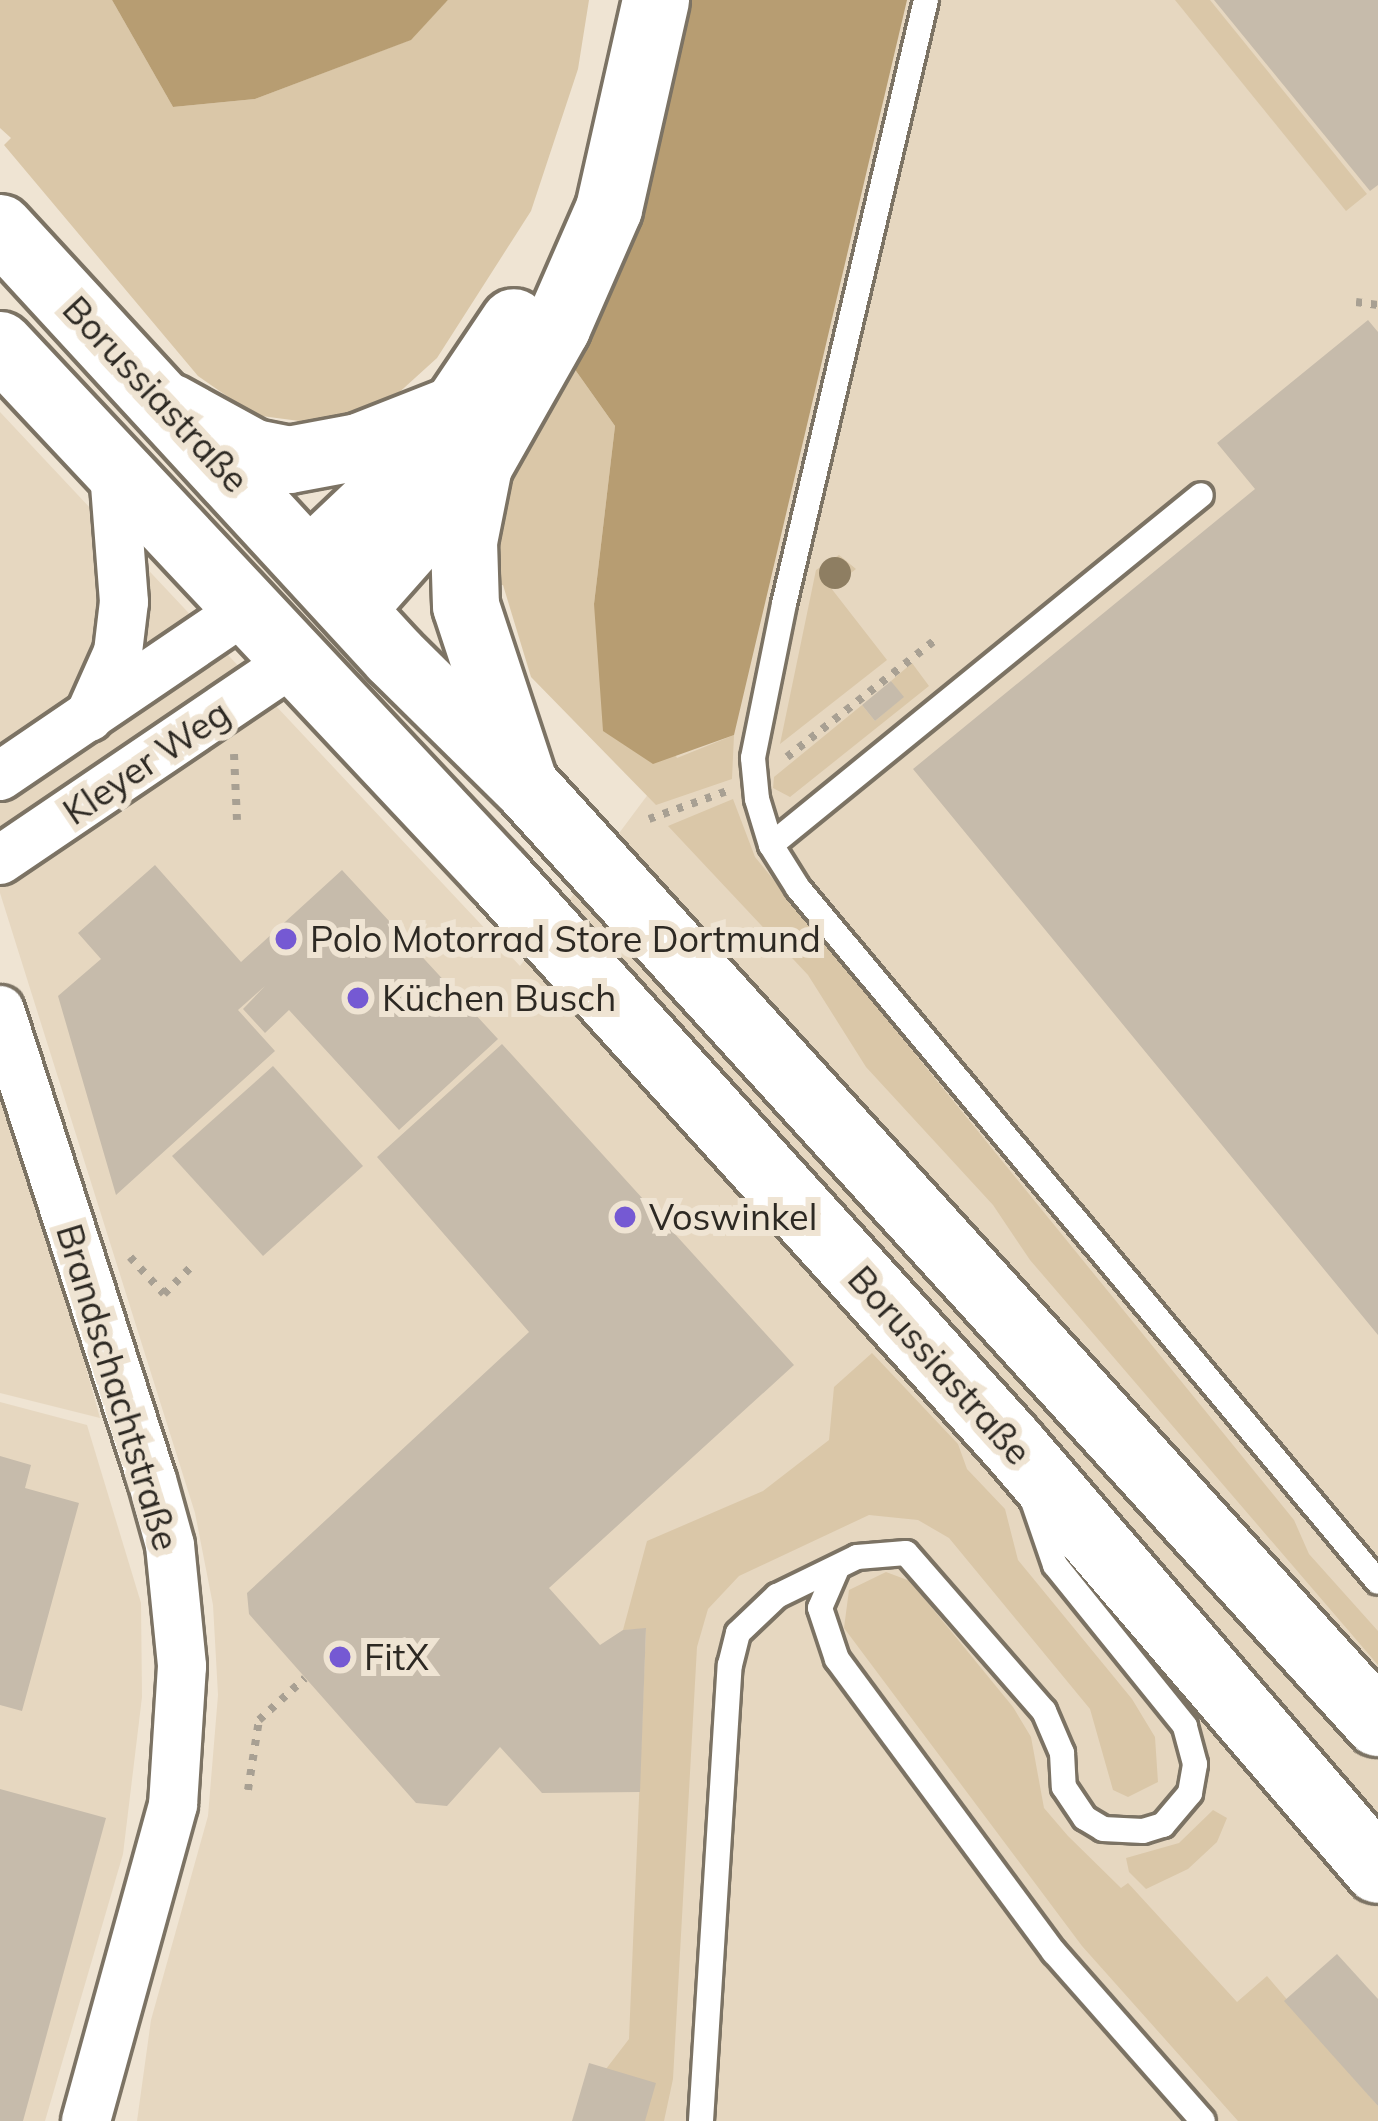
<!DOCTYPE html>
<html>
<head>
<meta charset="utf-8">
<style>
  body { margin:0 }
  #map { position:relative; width:1378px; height:2121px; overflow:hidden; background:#efe4d3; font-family:Mulish,sans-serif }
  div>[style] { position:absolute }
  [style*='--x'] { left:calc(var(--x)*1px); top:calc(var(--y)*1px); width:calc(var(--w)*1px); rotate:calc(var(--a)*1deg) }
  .built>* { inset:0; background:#e6d7c0 }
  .green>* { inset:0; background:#dac7a8 }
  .forest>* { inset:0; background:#b79d72 }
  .building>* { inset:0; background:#c6bbab }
  .path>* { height:8px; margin-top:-4px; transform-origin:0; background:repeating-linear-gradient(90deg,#a8a093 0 6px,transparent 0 15px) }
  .roads { filter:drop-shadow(3px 0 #7c7364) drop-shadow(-3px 0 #7c7364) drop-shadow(0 3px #7c7364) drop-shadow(0 -3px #7c7364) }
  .lane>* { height:24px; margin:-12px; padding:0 12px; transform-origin:12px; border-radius:12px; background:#fff }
  .street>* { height:48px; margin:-24px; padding:0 24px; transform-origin:24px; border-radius:24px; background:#fff }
  .secondary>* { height:66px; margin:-33px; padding:0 33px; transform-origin:33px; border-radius:33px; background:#fff }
  .highway>* { height:66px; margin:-33px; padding:0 33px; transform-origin:33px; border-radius:33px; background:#fff }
  .trees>* { width:32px; height:32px; margin:-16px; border-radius:50%; background:#8e7e62 }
  .dots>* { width:33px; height:33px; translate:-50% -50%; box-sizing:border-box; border:6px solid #efe4d3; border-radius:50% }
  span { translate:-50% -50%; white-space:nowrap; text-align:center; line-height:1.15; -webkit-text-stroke:12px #efe4d3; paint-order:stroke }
  .street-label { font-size:36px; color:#2d2923 }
  .poi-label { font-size:36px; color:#2d2923 }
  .left { translate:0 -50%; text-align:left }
</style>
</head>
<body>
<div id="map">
  <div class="built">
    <div style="clip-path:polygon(863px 0,1378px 0,1378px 2121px,137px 2121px,151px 2020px,208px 1816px,218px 1695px,213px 1605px,195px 1513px,0 893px,0 412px,520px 966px,649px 793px)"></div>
    <div style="clip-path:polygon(0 1093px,48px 1230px,100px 1418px,0 1393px)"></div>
    <div style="clip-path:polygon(0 1402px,87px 1425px,141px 1603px,142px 1697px,123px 1854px,45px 2121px,0 2121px)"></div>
  </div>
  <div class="green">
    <div style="clip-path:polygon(0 0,112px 0,173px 107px,255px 99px,410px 40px,448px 0,589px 0,578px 69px,531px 211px,437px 358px,383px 407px,322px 424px,254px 415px,198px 376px,4px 145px,11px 138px,0 128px)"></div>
    <div style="clip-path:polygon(1175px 0,1210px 0,1367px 194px,1346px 211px)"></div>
    <div style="clip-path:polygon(564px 354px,615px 426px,594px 604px,677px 758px,734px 735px,732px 779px,656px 805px,531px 677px,503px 585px,488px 586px,502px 473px)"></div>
    <div style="clip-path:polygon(839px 555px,856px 569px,831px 588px,887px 660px,780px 744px,816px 570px)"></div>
    <div style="clip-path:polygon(912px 663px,929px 686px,790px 797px,773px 788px,774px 777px,862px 705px,875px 721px,903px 697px,891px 681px)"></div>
    <div style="clip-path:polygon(733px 799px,755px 857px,1294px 1520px,1309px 1554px,1378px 1631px,1378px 1665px,1030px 1260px,993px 1205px,866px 1067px,808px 975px,668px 826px)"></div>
    <div style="clip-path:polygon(872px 1353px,958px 1444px,967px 1469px,1005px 1509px,1018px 1560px,1132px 1699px,1155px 1737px,1158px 1782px,1128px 1797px,1113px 1790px,1090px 1709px,949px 1538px,918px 1520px,869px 1515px,739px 1576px,708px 1609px,697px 1647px,673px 2079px,664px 2121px,645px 2121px,606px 2069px,629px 2039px,646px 1629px,623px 1630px,647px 1541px,763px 1491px,829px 1440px,834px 1387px)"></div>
    <div style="clip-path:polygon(886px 1572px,910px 1581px,1013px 1707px,1031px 1737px,1044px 1808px,1068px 1836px,1121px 1888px,1128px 1883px,1237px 2002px,1267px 1976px,1378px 2106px,1378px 2121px,1238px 2121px,1082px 1946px,844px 1628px,849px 1590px)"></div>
    <div style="clip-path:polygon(1213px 1810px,1227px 1818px,1217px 1842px,1188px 1869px,1146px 1889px,1129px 1872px,1126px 1858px,1179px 1843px)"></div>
  </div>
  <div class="forest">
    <div style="clip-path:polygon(112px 0,448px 0,411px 40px,255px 99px,173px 107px)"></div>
    <div style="clip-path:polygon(673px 0,907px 0,734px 735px,653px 764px,603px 731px,594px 604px,615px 426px,564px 354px)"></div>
  </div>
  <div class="building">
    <div style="clip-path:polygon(1214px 0,1378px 0,1378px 185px,1370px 191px)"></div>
    <div style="clip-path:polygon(1368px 320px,1378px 332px,1378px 1335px,913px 769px,1255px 489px,1217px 443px)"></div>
    <div style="clip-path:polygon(891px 681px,904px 697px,875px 721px,862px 705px)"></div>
    <div style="clip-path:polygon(155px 865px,241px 962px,342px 870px,498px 1039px,399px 1130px,289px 1010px,265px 1033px,243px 1009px,265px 986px,238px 1010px,275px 1051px,116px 1195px,58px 996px,101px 959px,78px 933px)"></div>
    <div style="clip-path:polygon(502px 1044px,794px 1365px,549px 1588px,600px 1645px,623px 1630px,646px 1628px,640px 1792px,542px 1793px,500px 1747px,447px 1806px,416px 1803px,249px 1614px,247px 1593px,529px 1332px,377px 1157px)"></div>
    <div style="clip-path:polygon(273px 1066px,363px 1166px,263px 1256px,172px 1156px)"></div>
    <div style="clip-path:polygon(0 1456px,31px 1465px,25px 1488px,79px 1503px,22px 1711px,0 1705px)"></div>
    <div style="clip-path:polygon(0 1789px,106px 1818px,23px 2121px,0 2121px)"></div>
    <div style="clip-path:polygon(1337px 1954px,1378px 1999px,1378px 2106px,1284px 2001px)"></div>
    <div style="clip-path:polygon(589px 2063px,656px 2083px,645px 2121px,572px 2121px)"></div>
  </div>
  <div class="path">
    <div style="--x:1356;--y:302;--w:22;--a:8"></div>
    <div style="--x:234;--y:754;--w:66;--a:87.4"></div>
    <div style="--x:787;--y:757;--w:194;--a:-38.3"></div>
    <div style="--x:649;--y:819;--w:83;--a:-19.7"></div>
    <div style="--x:130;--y:1257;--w:50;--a:47.4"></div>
    <div style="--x:164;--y:1294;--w:38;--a:-45"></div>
    <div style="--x:248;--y:1790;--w:71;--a:-81.1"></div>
    <div style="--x:259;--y:1720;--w:62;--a:-42.4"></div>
  </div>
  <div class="roads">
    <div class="lane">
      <div style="--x:926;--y:0;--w:620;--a:103.23"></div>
      <div style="--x:784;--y:604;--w:157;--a:101.4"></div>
      <div style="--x:753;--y:758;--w:41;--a:84.4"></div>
      <div style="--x:757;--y:799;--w:48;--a:73.1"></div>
      <div style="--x:771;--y:845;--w:51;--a:57.9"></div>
      <div style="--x:798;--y:888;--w:904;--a:50.11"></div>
      <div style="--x:771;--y:845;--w:554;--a:-39.14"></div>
      <div style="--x:836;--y:1571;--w:40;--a:113.4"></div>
      <div style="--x:820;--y:1608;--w:54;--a:71.6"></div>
      <div style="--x:837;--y:1659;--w:365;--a:53.5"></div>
      <div style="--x:1054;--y:1952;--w:225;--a:48.6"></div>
      <div style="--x:701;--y:2121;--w:457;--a:-86.4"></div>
      <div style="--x:730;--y:1665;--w:33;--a:-76"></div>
      <div style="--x:738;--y:1633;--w:54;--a:-43.5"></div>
      <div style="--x:777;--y:1596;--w:89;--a:-26"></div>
      <div style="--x:857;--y:1557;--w:49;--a:-4.7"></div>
      <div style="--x:906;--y:1553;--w:210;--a:48.9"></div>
      <div style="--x:1044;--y:1711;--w:46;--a:66.8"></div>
      <div style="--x:1062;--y:1753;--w:34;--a:87"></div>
      <div style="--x:1064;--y:1787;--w:37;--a:56"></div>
      <div style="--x:1085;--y:1818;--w:21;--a:31"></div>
      <div style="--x:1103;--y:1829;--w:40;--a:2.9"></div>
      <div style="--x:1143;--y:1831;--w:21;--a:-17"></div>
      <div style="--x:1163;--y:1825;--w:42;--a:-49.8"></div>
      <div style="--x:1190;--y:1793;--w:29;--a:-80"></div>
      <div style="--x:1195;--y:1764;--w:39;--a:-105"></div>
      <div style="--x:1185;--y:1726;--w:207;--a:-128.9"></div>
      <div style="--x:1055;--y:1565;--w:65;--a:-109"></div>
    </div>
    <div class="street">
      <div style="--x:89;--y:717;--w:71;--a:-66"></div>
      <div style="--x:118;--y:652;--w:50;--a:-83.2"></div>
      <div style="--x:124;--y:602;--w:131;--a:-94.4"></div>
      <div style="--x:0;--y:776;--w:295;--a:-34.2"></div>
      <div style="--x:0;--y:860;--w:351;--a:-34.1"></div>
      <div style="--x:0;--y:1010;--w:494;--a:72.1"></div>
      <div style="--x:152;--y:1480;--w:67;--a:74.5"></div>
      <div style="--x:170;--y:1545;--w:122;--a:84.3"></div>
      <div style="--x:182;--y:1666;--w:139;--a:93.7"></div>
      <div style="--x:173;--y:1805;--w:328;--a:105.4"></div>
    </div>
    <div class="secondary">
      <div style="--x:0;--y:228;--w:583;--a:47.36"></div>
      <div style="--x:395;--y:657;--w:182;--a:44.6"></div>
      <div style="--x:525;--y:785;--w:1268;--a:47.72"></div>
      <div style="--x:0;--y:345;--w:731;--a:46.83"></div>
      <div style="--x:500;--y:878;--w:765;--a:47.86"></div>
      <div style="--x:1013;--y:1445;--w:560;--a:49.34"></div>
    </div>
    <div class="highway">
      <div style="--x:170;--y:407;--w:96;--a:28.7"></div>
      <div style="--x:254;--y:453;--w:36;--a:11"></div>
      <div style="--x:289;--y:460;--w:71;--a:-10.5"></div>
      <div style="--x:359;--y:447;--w:101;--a:-21.5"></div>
      <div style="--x:479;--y:466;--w:77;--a:101.2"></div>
      <div style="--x:464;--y:542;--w:64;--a:88.2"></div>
      <div style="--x:466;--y:606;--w:188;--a:71.8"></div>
      <div style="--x:312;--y:560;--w:160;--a:-43.5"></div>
      <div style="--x:428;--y:450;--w:154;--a:-56.1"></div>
      <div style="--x:353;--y:608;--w:190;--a:-48.4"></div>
      <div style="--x:479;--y:466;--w:159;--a:-60.5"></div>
      <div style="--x:557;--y:328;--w:130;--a:-66.4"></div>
      <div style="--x:609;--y:209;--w:214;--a:-77.3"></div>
    </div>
  </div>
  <div class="trees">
    <div style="left:835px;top:573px"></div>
  </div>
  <div class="dots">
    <div style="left:286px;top:939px;background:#7559d3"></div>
    <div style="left:358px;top:998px;background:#7559d3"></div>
    <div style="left:625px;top:1217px;background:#7559d3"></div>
    <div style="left:340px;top:1657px;background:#7559d3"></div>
  </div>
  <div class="street-label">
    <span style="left:156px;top:394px;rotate:47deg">Borussiastraße</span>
    <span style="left:146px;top:762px;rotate:-34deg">Kleyer Weg</span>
    <span style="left:940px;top:1365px;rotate:48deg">Borussiastraße</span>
    <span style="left:118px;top:1387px;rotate:73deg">Brandschachtstraße</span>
  </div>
  <div class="poi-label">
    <span class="left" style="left:310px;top:939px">Polo Motorrad Store Dortmund</span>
    <span class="left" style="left:382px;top:998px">Küchen Busch</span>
    <span class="left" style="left:649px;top:1217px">Voswinkel</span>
    <span class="left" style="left:364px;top:1657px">FitX</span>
  </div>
</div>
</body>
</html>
